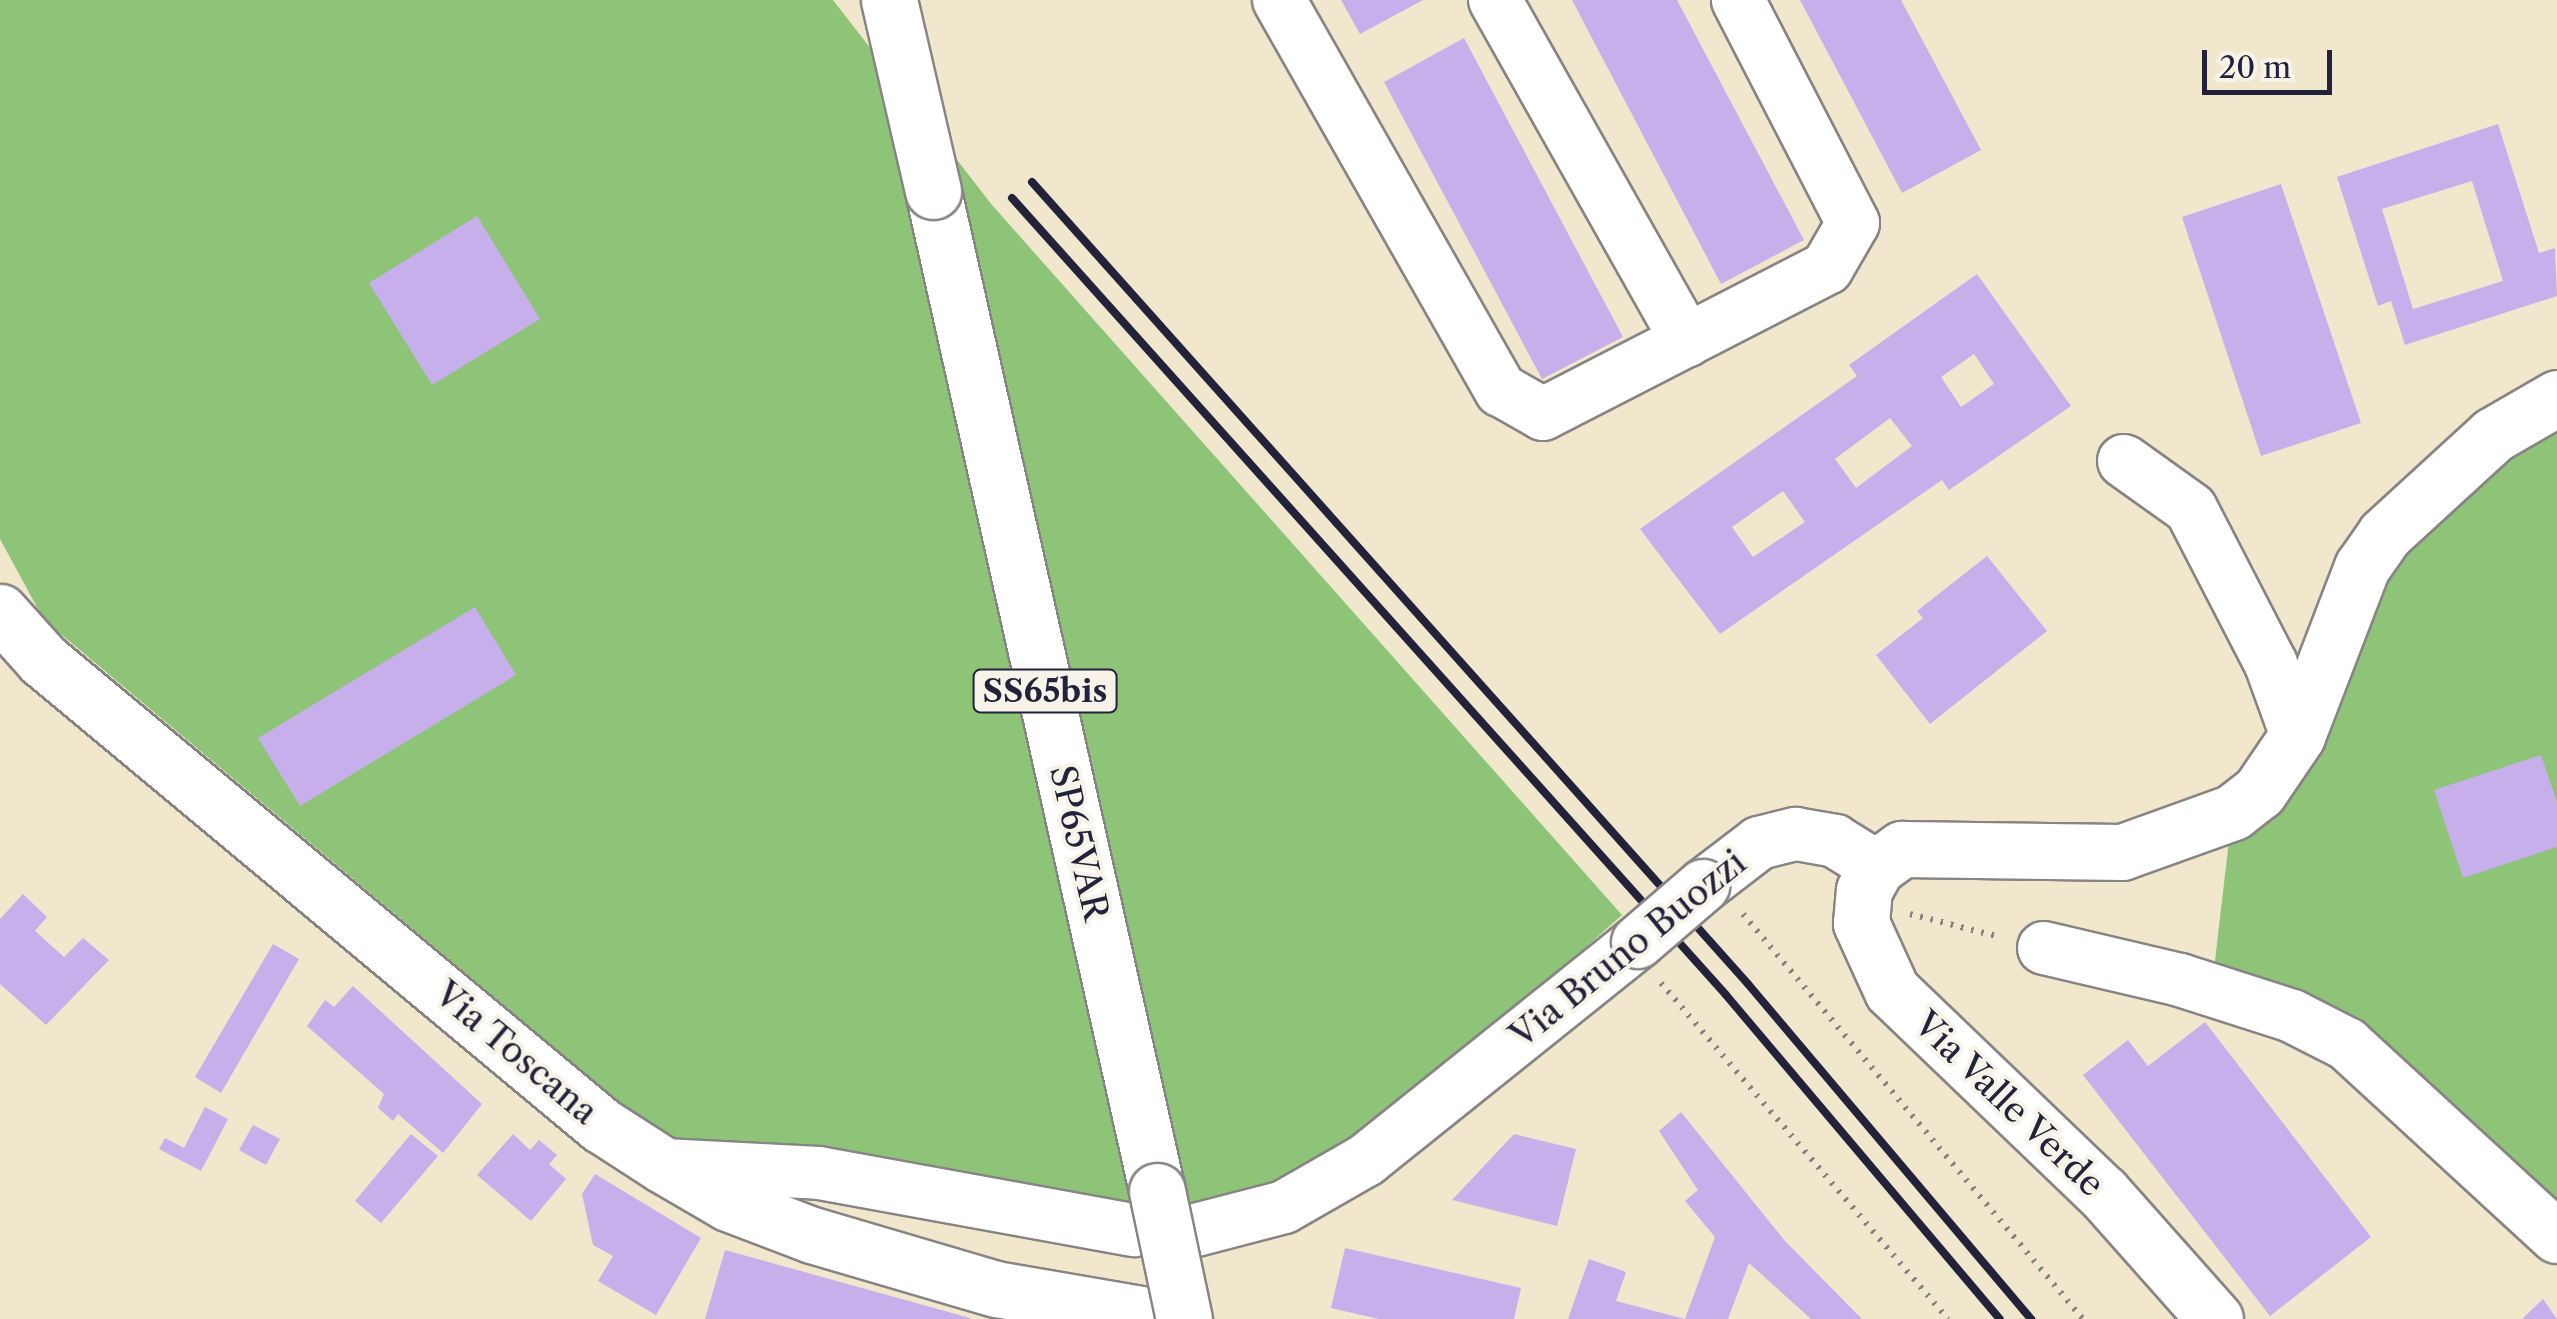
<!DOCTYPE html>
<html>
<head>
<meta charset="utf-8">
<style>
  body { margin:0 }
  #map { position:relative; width:2557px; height:1319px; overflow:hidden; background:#f0e7cd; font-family:"Libre Caslon Text",serif }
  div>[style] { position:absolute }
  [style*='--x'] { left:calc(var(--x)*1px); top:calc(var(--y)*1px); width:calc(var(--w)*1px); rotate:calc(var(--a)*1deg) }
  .green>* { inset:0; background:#8dc477 }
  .building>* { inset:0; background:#c7afeb }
  .path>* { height:6px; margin-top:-3px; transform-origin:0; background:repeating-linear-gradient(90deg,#898484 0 2.5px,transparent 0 10.5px) }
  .roads { filter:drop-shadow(2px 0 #898484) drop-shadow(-2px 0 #898484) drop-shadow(0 2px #898484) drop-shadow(0 -2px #898484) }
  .street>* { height:52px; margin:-26px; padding:0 26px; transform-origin:26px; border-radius:26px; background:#fff }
  .secondary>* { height:55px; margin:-27.5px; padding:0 27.5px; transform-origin:27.5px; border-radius:27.5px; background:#fff }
  .primary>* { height:55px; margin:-27.5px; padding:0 27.5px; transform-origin:27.5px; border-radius:27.5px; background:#fff }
  .rail>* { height:8px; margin:-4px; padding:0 4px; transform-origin:4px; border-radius:4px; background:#22223b }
  .bridges { filter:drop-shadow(2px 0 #898484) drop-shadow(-2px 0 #898484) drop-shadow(0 2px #898484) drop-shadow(0 -2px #898484) }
  .street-bridge>* { height:52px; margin:-26px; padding:0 26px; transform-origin:26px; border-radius:26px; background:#fff }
  .primary-bridge>* { height:55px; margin:-27.5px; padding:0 27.5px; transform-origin:27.5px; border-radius:27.5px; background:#fff }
  span { translate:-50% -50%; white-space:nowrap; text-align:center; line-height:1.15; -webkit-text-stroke:8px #f7f3e8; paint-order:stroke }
  .shield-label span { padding:2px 8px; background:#f7f3e8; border:2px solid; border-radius:8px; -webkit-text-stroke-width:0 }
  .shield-label { font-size:32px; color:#22223b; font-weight:700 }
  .street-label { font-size:35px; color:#22223b }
  .scale { position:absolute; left:2202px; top:50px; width:130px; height:45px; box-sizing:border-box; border:5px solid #22223b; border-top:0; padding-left:12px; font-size:30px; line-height:35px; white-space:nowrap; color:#22223b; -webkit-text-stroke:8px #f7f3e8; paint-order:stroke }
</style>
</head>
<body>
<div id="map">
  <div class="green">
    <div style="clip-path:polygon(0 0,833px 0,992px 205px,1622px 915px,1503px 1021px,1287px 1191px,1180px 1226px,682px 1141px,652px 1129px,44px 620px,0 539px)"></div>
    <div style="clip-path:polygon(2557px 396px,2557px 1226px,2213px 978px,2230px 832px,2356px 547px)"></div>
  </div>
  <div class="building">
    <div style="clip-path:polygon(1341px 0,1423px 0,1360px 34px)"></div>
    <div style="clip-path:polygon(1572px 0,1677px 0,1804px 240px,1721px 284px)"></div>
    <div style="clip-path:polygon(1800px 0,1901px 0,1981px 150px,1902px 193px)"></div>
    <div style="clip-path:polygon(1464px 38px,1623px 337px,1542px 379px,1384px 82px)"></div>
    <div style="clip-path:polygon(evenodd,2498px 124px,2539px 253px,2555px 248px,2557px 296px,2405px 345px,2391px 301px,2378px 306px,2337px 177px,2498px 124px,2472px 181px,2503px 281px,2413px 309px,2382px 209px,2472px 181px)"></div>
    <div style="clip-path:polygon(2281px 184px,2361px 423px,2261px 456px,2182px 217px)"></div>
    <div style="clip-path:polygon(477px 216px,540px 319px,432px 385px,369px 283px)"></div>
    <div style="clip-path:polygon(evenodd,1977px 274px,2071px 406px,1949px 490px,1942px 480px,1720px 634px,1640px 529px,1857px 376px,1849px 365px,1977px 274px,1974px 354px,1994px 384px,1961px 407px,1941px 377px,1974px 354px,1977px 274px,1890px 418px,1912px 446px,1856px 488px,1835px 459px,1890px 418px,1977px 274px,1783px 491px,1805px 522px,1753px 557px,1732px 527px,1783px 491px)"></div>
    <div style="clip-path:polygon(1987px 556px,2047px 631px,1930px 724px,1876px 655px,1923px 618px,1917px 611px)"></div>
    <div style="clip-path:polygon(475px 607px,516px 675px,300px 806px,258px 738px)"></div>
    <div style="clip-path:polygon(2541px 755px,2557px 802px,2557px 847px,2463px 878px,2434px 790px)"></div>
    <div style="clip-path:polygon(23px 894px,47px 917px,35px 931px,64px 957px,83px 938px,109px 960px,46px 1025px,0 984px,0 919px)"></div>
    <div style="clip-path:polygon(273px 944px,299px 959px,221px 1093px,195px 1077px)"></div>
    <div style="clip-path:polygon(353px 986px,482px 1104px,443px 1153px,398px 1114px,393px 1121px,378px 1108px,384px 1094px,307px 1026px,325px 1000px,334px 1007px)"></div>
    <div style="clip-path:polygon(2205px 1022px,2371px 1237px,2270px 1316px,2083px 1075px,2128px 1040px,2148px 1066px)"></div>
    <div style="clip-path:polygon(205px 1107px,228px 1119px,201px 1171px,159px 1149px,165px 1138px,184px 1148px)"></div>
    <div style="clip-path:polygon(1681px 1112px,1785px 1241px,1862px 1319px,1811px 1319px,1749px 1263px,1728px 1319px,1568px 1319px,1589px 1259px,1626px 1272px,1616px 1301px,1685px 1319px,1715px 1237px,1685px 1201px,1698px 1190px,1659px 1131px)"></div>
    <div style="clip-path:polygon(253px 1125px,280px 1139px,266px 1165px,239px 1150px)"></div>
    <div style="clip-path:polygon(411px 1134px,438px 1156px,381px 1223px,355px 1201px)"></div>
    <div style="clip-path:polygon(513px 1134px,530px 1150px,539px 1140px,557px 1155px,549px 1164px,566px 1179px,531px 1221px,477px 1175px)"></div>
    <div style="clip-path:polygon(1514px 1134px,1576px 1149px,1557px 1226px,1452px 1200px)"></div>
    <div style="clip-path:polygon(595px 1174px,701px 1238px,656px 1315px,598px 1281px,613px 1256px,593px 1245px,582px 1194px)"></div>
    <div style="clip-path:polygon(1345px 1248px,1521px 1288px,1514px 1319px,1379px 1319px,1331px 1308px)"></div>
    <div style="clip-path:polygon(725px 1250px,970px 1318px,970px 1319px,705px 1319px)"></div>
    <div style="clip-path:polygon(2543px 1299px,2557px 1319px,2522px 1319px)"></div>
  </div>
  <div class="path">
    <div style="--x:1743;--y:914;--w:529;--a:49.99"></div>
    <div style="--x:1910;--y:914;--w:93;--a:14.3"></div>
    <div style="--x:1661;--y:983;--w:442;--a:49.5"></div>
  </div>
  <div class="roads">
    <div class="street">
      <div style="--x:1279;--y:0;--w:449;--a:60.4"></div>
      <div style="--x:1501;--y:390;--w:48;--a:29.7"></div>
      <div style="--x:1543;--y:414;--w:319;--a:-27.2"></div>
      <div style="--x:1827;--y:268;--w:52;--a:-60"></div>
      <div style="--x:1853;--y:223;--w:251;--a:-117.3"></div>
      <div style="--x:1495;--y:0;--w:391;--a:60.6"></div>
      <div style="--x:2124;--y:461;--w:82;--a:35.6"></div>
      <div style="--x:2191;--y:509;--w:174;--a:62.7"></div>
      <div style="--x:2271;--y:664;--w:77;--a:70.1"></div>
      <div style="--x:1703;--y:886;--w:71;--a:-37.5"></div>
      <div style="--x:1759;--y:843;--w:38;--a:-14"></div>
      <div style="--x:1796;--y:834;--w:40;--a:10"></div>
      <div style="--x:1835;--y:841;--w:49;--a:31.8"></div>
      <div style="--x:2044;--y:948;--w:140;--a:13.2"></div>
      <div style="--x:2180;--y:980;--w:118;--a:17.8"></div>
      <div style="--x:2292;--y:1016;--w:62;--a:27"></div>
      <div style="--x:2347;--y:1044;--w:285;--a:42.6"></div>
      <div style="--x:663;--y:1165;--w:156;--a:2.9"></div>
      <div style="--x:819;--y:1173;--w:320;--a:10.3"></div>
      <div style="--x:1192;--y:1231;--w:95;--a:-14.6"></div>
      <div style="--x:1284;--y:1207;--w:95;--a:-29.8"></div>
      <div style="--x:1366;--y:1160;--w:349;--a:-38.7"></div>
    </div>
    <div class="secondary">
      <div style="--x:0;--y:612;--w:64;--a:48.1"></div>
      <div style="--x:43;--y:660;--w:726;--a:39.81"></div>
      <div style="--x:601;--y:1125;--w:74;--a:32.8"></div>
      <div style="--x:663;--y:1165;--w:75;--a:30.3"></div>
      <div style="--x:728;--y:1203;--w:90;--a:20.9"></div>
      <div style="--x:812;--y:1235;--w:192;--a:16.4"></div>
      <div style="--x:996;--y:1289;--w:170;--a:9.8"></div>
      <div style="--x:2215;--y:1319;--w:169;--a:-131.6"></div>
      <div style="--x:2103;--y:1193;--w:292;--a:-136.2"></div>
      <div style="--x:1892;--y:991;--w:75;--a:-114.5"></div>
      <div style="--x:1861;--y:923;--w:33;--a:-85"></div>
      <div style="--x:1864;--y:890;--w:26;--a:-61"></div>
      <div style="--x:1877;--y:867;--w:31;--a:-36"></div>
      <div style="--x:1902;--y:849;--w:220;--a:0.8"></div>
      <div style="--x:2122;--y:852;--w:118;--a:-19.8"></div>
      <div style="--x:2233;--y:812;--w:33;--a:-38"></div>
      <div style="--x:2259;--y:792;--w:68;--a:-55.8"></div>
      <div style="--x:2297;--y:736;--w:181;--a:-69"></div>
      <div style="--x:2362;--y:567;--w:39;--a:-55"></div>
      <div style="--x:2384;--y:535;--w:148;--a:-42.5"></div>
      <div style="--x:2493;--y:435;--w:74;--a:-30"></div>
    </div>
    <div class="primary">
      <div style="--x:933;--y:191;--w:1025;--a:77.37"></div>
    </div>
  </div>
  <div class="rail">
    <div style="--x:1032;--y:182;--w:1075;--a:48.24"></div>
    <div style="--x:1748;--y:984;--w:439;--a:49.8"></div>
    <div style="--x:1012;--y:198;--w:1070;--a:48.14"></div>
    <div style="--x:1726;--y:995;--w:424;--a:49.8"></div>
  </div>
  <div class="bridges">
    <div class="street-bridge">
      <div style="--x:1638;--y:942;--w:86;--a:-40.7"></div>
    </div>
    <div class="primary-bridge">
      <div style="--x:889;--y:0;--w:196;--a:77"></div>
      <div style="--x:1157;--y:1191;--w:131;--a:78.1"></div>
    </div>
  </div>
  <div class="shield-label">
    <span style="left:1045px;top:691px">SS65bis</span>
  </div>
  <div class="street-label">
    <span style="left:1079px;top:843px;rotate:77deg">SP65VAR</span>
    <span style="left:1628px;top:949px;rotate:-39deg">Via Bruno Buozzi</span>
    <span style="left:516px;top:1053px;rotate:40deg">Via Toscana</span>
    <span style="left:2009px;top:1104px;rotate:44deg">Via Valle Verde</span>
  </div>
  <div class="scale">20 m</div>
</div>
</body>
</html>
